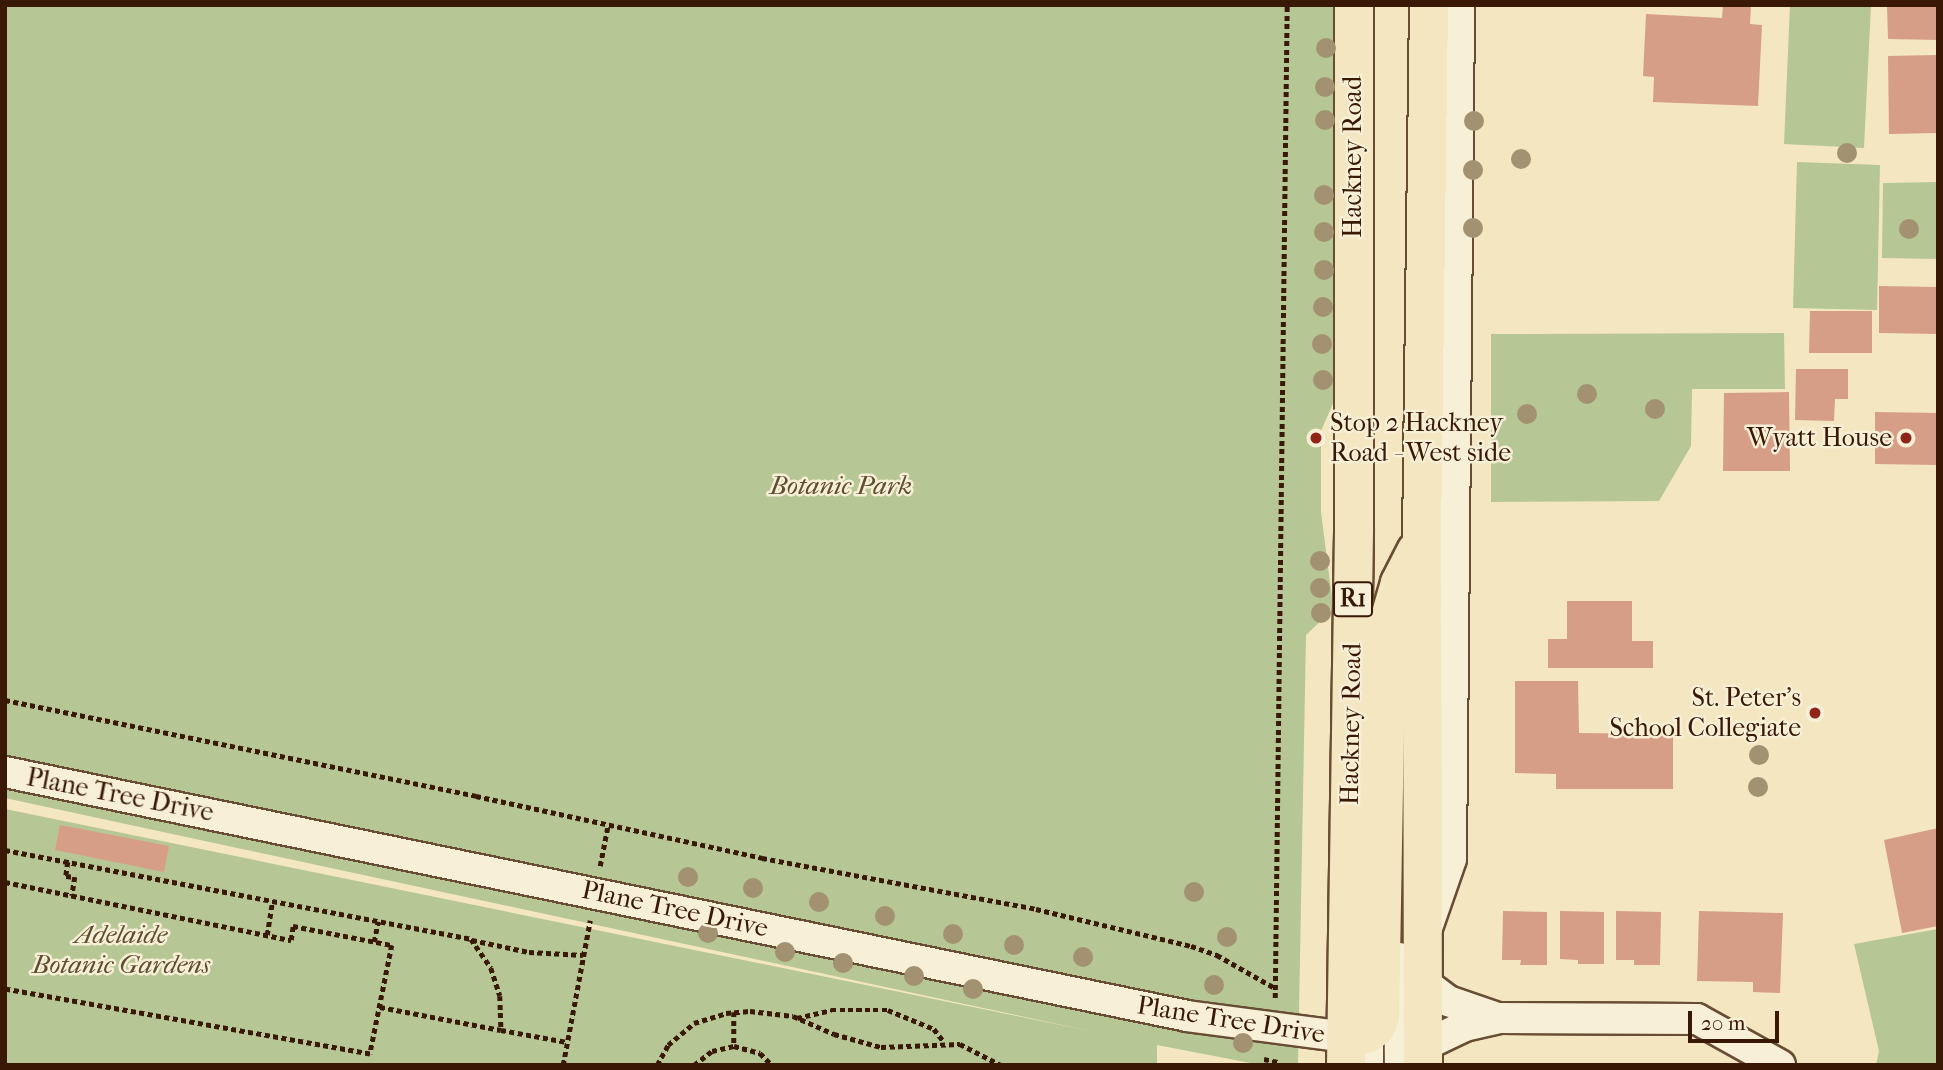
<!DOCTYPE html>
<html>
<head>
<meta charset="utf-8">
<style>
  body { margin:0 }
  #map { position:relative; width:1943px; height:1070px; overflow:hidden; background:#f3e6c0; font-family:"IM FELL French Canon",serif }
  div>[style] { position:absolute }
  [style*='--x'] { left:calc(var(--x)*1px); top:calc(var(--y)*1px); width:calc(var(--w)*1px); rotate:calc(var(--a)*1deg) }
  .green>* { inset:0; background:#b7c695 }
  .building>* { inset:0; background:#d79e87 }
  .path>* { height:4.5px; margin-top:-2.25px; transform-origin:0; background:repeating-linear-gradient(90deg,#391906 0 5px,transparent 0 8.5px) }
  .roads { filter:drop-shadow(2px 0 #684c34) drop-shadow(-2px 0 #684c34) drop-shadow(0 2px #684c34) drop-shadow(0 -2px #684c34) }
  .minor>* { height:30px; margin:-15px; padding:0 15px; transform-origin:15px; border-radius:15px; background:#f7efd6 }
  .highway>* { height:38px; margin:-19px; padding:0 19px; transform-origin:19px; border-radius:19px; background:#f3e6c0 }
  .trees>* { width:20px; height:20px; margin:-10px; border-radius:50%; background:#a29271 }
  .dots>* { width:19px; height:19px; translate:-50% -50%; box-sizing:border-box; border:4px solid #f7efd6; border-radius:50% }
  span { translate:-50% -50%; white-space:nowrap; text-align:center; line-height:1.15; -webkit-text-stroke:5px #f7efd6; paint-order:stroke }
  .shield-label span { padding:2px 5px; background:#f7efd6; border:2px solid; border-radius:5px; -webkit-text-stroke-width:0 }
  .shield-label { font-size:24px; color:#391906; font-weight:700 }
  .street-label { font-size:26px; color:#391906 }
  .poi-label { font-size:26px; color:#391906 }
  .left { translate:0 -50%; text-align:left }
  .right { translate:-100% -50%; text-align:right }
  .park-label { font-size:26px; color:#5f4d31; font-style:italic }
  .frame { position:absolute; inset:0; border:7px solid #391906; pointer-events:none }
  .scale { position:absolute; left:1688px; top:1011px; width:91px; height:32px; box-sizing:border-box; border:4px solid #391906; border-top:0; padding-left:9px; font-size:21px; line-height:24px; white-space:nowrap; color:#391906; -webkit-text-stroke:5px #f7efd6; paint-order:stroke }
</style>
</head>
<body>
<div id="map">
  <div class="green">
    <div style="clip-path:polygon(5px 5px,1338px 5px,1334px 401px,1321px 431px,1321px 512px,1332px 598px,1330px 612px,1306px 635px,1298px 1065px,1261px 1065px,1157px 1045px,1157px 1065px,5px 1065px,5px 809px,1095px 1032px,5px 798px)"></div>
    <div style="clip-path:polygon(1790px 5px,1871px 5px,1864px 148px,1784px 144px)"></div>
    <div style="clip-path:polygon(1797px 162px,1880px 165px,1877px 310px,1793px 308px)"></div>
    <div style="clip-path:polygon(1938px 182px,1938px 259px,1882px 258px,1883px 183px)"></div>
    <div style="clip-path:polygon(1784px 333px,1785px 389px,1692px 389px,1691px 446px,1659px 501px,1491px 502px,1491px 334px)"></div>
    <div style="clip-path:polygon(1938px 929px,1938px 1065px,1876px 1065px,1879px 1051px,1854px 944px)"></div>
  </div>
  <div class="building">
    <div style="clip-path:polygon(1723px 5px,1751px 5px,1750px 24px,1762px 25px,1758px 106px,1653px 102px,1654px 77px,1643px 76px,1646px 14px,1722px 18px)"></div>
    <div style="clip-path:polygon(1887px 5px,1938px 5px,1938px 40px,1888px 39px)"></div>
    <div style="clip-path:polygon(1938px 55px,1938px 133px,1889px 134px,1888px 56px)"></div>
    <div style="clip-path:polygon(1879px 286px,1938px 287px,1938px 334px,1879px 333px)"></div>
    <div style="clip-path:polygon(1810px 311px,1872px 311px,1872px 353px,1809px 353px)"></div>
    <div style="clip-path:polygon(1796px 369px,1848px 369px,1848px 399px,1835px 399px,1834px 421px,1795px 420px)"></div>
    <div style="clip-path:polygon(1789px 392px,1790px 471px,1723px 471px,1724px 393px)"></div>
    <div style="clip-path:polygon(1875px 412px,1938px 413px,1938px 465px,1875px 464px)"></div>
    <div style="clip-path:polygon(1567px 601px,1632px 601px,1632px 641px,1653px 641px,1653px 668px,1548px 668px,1548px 639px,1567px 639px)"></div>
    <div style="clip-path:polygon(1515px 681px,1578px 681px,1579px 733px,1673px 734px,1673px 789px,1556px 789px,1556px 774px,1515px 773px)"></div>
    <div style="clip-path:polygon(60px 825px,169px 846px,164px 872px,55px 850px)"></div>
    <div style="clip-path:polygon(1938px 828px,1938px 926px,1902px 933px,1884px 840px)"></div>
    <div style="clip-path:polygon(1503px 911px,1547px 912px,1547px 965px,1520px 965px,1521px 960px,1502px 960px)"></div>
    <div style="clip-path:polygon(1560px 911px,1604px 912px,1604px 964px,1578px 964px,1578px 960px,1560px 959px)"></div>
    <div style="clip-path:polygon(1616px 911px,1661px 912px,1660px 965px,1634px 965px,1634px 960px,1616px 960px)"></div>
    <div style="clip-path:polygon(1699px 911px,1783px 913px,1780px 993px,1753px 992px,1753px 982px,1697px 981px)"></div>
  </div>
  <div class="path">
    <div style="--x:5;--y:700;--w:481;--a:11.5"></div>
    <div style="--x:476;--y:796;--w:293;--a:12.2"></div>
    <div style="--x:762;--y:858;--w:279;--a:10.5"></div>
    <div style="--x:1036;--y:909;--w:159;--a:13.4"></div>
    <div style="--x:1191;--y:946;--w:28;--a:19"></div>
    <div style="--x:1217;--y:955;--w:67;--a:29.6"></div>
    <div style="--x:5;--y:850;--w:474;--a:10.8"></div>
    <div style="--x:471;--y:939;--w:35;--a:55"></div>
    <div style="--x:491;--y:968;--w:29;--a:72"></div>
    <div style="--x:500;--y:996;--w:34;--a:88"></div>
    <div style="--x:501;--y:1030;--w:67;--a:10.3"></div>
    <div style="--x:68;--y:862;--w:14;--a:98"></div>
    <div style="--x:66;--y:876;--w:9;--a:6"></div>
    <div style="--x:75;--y:877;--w:19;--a:99"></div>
    <div style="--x:600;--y:866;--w:42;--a:-79"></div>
    <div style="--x:5;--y:882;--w:292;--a:11.5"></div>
    <div style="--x:291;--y:940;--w:14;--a:-82"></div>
    <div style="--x:293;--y:926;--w:101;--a:10.9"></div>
    <div style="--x:392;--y:945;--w:111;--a:101.4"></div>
    <div style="--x:370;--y:1054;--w:371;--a:-169.9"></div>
    <div style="--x:267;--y:935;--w:33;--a:-81"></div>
    <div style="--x:472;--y:940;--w:58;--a:11.9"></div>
    <div style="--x:529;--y:952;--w:54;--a:3.2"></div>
    <div style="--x:374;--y:942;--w:21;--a:-79"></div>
    <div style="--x:1275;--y:998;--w:993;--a:-89.31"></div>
    <div style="--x:380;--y:1007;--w:123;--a:10.8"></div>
    <div style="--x:734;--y:1012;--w:34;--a:90"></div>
    <div style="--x:797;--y:1018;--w:35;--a:-13"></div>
    <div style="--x:831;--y:1010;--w:57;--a:0"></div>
    <div style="--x:888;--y:1010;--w:50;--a:22.4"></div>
    <div style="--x:934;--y:1029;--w:16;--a:52"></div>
    <div style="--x:1264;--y:1059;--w:14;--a:12"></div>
    <div style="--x:563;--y:1065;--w:147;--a:-79.4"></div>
    <div style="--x:657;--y:1065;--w:23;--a:-61"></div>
    <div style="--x:668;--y:1045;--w:34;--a:-40"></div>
    <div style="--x:694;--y:1023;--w:34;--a:-17"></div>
    <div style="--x:726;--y:1013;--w:24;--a:-5"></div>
    <div style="--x:750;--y:1011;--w:43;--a:6.6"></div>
    <div style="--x:793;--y:1016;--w:45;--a:23.7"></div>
    <div style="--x:834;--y:1034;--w:49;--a:15.5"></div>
    <div style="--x:881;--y:1047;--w:79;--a:-2.2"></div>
    <div style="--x:960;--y:1044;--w:46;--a:27.1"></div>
    <div style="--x:694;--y:1065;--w:23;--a:-38"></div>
    <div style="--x:712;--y:1051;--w:23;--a:-13"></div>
    <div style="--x:734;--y:1046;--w:27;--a:15"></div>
    <div style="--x:760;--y:1053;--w:17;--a:45"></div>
  </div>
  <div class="roads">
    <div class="minor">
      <div style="--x:5;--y:772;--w:1207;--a:11.66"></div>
      <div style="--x:1187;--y:1016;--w:160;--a:7.5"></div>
      <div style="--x:1427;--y:928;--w:73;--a:-70.8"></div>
      <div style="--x:1451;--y:859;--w:854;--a:-89.46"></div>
      <div style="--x:1399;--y:958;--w:107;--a:89.5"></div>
      <div style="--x:1423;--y:982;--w:31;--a:37"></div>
      <div style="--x:1448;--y:1001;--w:53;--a:18.8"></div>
      <div style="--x:1368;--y:1013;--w:52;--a:90"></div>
      <div style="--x:1423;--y:1046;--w:47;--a:-25.5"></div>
      <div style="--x:1465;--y:1026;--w:35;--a:-13"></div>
      <div style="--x:1499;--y:1018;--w:198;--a:0.3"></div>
      <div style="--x:1697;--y:1019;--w:95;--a:29"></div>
    </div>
    <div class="highway">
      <div style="--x:1346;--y:1037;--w:22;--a:-10"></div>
      <div style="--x:1368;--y:1033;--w:10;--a:-37"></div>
      <div style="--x:1376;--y:1027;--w:11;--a:-68"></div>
      <div style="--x:1380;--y:1017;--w:389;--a:-89"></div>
      <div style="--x:1387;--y:628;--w:47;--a:-73.9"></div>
      <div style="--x:1400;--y:583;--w:36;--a:-63"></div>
      <div style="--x:1346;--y:1065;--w:536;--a:-89.14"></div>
      <div style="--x:1354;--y:529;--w:524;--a:-90"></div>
      <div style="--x:1423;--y:1065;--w:527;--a:-90.11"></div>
      <div style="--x:1422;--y:538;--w:533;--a:-89.25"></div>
    </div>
  </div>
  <div class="trees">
    <div style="left:1326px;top:48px"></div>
    <div style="left:1325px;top:87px"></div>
    <div style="left:1325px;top:120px"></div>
    <div style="left:1474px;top:121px"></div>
    <div style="left:1847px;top:153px"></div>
    <div style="left:1521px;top:159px"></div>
    <div style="left:1473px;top:170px"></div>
    <div style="left:1324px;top:195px"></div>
    <div style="left:1473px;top:228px"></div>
    <div style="left:1909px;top:229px"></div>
    <div style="left:1324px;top:232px"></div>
    <div style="left:1324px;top:270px"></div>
    <div style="left:1323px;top:307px"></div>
    <div style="left:1322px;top:344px"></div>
    <div style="left:1323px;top:380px"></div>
    <div style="left:1587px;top:394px"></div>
    <div style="left:1655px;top:409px"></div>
    <div style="left:1527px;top:414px"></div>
    <div style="left:1320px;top:561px"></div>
    <div style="left:1320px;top:588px"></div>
    <div style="left:1321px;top:613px"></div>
    <div style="left:1759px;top:755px"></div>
    <div style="left:1758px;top:787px"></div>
    <div style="left:688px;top:877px"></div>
    <div style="left:753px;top:888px"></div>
    <div style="left:1194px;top:892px"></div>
    <div style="left:819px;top:902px"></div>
    <div style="left:885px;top:916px"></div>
    <div style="left:708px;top:933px"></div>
    <div style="left:953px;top:934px"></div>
    <div style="left:1227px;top:937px"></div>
    <div style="left:1014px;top:945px"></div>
    <div style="left:785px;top:952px"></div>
    <div style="left:1083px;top:957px"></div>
    <div style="left:843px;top:963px"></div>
    <div style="left:914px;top:976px"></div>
    <div style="left:1214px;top:985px"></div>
    <div style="left:973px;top:989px"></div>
    <div style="left:1243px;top:1043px"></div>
  </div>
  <div class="dots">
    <div style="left:1316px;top:438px;background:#8f2418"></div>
    <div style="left:1906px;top:438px;background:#8f2418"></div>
    <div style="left:1815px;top:713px;background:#8f2418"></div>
  </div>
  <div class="shield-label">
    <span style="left:1353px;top:599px">R1</span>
  </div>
  <div class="street-label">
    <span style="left:1353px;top:157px;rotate:-90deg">Hackney Road</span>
    <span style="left:1351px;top:724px;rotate:-89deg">Hackney Road</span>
    <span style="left:120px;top:795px;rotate:11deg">Plane Tree Drive</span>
    <span style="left:675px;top:909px;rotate:12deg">Plane Tree Drive</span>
    <span style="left:1231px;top:1020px;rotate:9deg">Plane Tree Drive</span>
  </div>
  <div class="poi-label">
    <span class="left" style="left:1330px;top:438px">Stop 2 Hackney<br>Road - West side</span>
    <span class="right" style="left:1892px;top:438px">Wyatt House</span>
    <span class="right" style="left:1801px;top:713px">St. Peter's<br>School Collegiate</span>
  </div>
  <div class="park-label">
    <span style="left:841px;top:486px">Botanic Park</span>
    <span style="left:121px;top:950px">Adelaide<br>Botanic Gardens</span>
  </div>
  <div class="frame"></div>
  <div class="scale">20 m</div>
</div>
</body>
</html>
